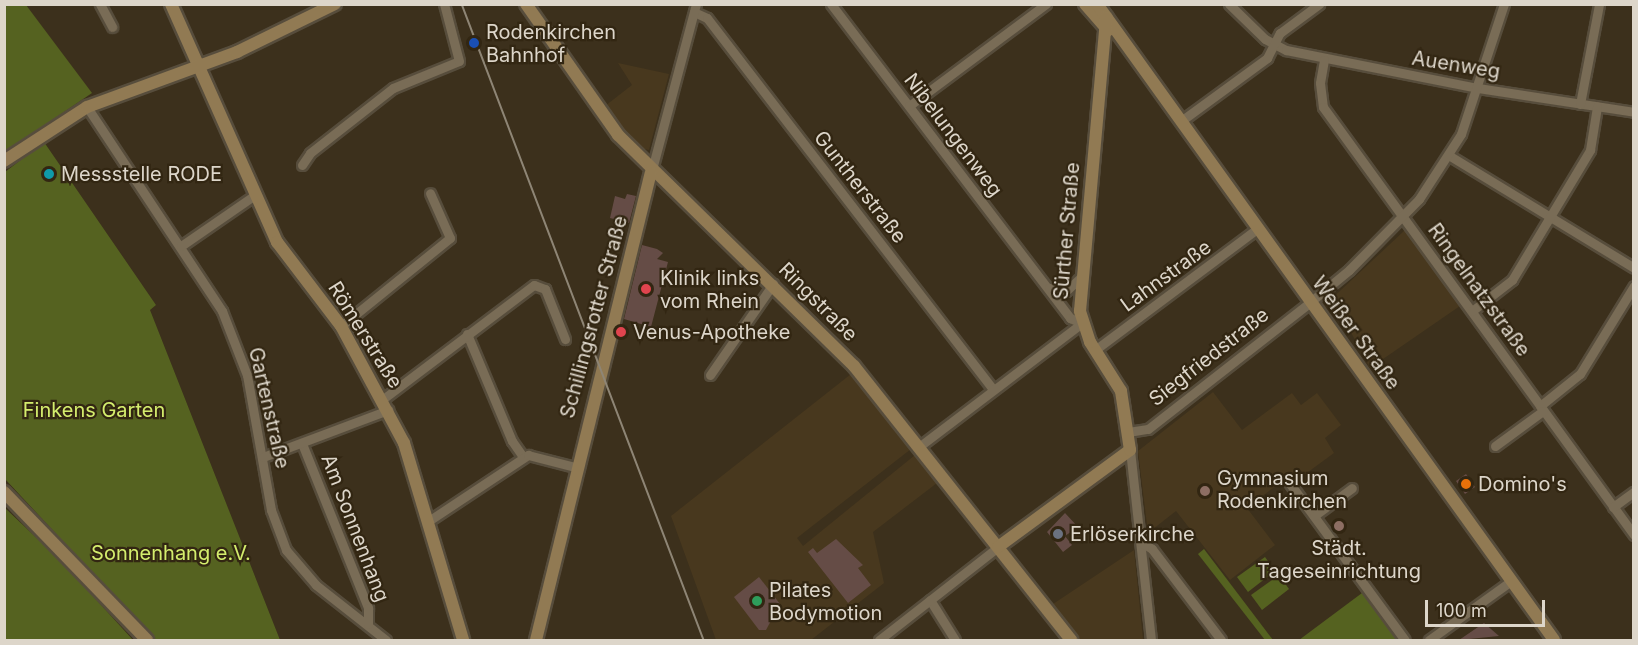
<!DOCTYPE html>
<html>
<head>
<meta charset="utf-8">
<style>
  body { margin:0 }
  #map { position:relative; width:1638px; height:645px; overflow:hidden; background:#3c301c; font-family:Inter,sans-serif }
  div>[style] { position:absolute }
  [style*='--x'] { left:calc(var(--x)*1px); top:calc(var(--y)*1px); width:calc(var(--w)*1px); rotate:calc(var(--a)*1deg) }
  .built>* { inset:0; background:#48381e }
  .green>* { inset:0; background:#556220 }
  .building>* { inset:0; background:#654c46 }
  .roads { filter:drop-shadow(2px 0 #574d3c) drop-shadow(-2px 0 #574d3c) drop-shadow(0 2px #574d3c) drop-shadow(0 -2px #574d3c) }
  .street>* { height:9px; margin:-4.5px; padding:0 4.5px; transform-origin:4.5px; border-radius:4.5px; background:#796c56 }
  .secondary>* { height:12px; margin:-6px; padding:0 6px; transform-origin:6px; border-radius:6px; background:#917a53 }
  .tram>* { height:1.5px; margin:-0.75px; padding:0 0.75px; transform-origin:0.75px; border-radius:0.75px; background:#8e8575 }
  .dots>* { width:16px; height:16px; translate:-50% -50%; box-sizing:border-box; border:3px solid #322612; border-radius:50% }
  span { translate:-50% -50%; white-space:nowrap; text-align:center; line-height:1.15; -webkit-text-stroke:4.5px #322612; paint-order:stroke }
  .poi-label { font-size:20px; color:#ddd6ca }
  .left { translate:0 -50%; text-align:left }
  .street-label { font-size:20px; color:#ddd6ca }
  .park-label { font-size:20px; color:#d4ed6d }
  .frame { position:absolute; inset:0; border:6px solid #ddd6ca; pointer-events:none }
  .scale { position:absolute; left:1425px; top:600px; width:120px; height:27px; box-sizing:border-box; border:3px solid #ddd6ca; border-top:0; padding-left:8px; font-size:18px; line-height:21px; white-space:nowrap; color:#ddd6ca; -webkit-text-stroke:4px #322612; paint-order:stroke }
</style>
</head>
<body>
<div id="map">
  <div class="built">
    <div style="clip-path:polygon(618px 63px,669px 74px,649px 150px,640px 148px,605px 106px,632px 85px)"></div>
    <div style="clip-path:polygon(1405px 230px,1460px 306px,1370px 368px,1347px 325px,1326px 304px)"></div>
    <div style="clip-path:polygon(851px 374px,911px 449px,797px 538px,803px 546px,915px 455px,937px 483px,873px 532px,884px 583px,811px 640px,716px 640px,671px 516px)"></div>
    <div style="clip-path:polygon(1213px 392px,1242px 430px,1292px 393px,1301px 405px,1317px 393px,1341px 425px,1325px 438px,1334px 453px,1304px 475px,1299px 468px,1247px 508px,1275px 545px,1230px 580px,1176px 511px,1148px 533px,1138px 451px)"></div>
    <div style="clip-path:polygon(1134px 550px,1143px 639px,1076px 640px,1050px 606px)"></div>
  </div>
  <div class="green">
    <div style="clip-path:polygon(5px 4px,26px 5px,92px 93px,5px 152px)"></div>
    <div style="clip-path:polygon(44px 142px,156px 305px,150px 310px,280px 640px,155px 640px,5px 479px,5px 172px)"></div>
    <div style="clip-path:polygon(4px 507px,61px 561px,133px 640px,5px 640px)"></div>
    <div style="clip-path:polygon(1204px 549px,1273px 640px,1265px 640px,1198px 554px)"></div>
    <div style="clip-path:polygon(1265px 557px,1275px 571px,1248px 592px,1237px 577px)"></div>
    <div style="clip-path:polygon(1279px 575px,1289px 589px,1262px 610px,1251px 595px)"></div>
    <div style="clip-path:polygon(1362px 593px,1397px 640px,1299px 640px)"></div>
  </div>
  <div class="building">
    <div style="clip-path:polygon(627px 194px,636px 196px,629px 223px,610px 218px,615px 196px,625px 199px)"></div>
    <div style="clip-path:polygon(642px 245px,657px 249px,663px 253px,657px 259px,668px 262px,651px 327px,624px 319px)"></div>
    <div style="clip-path:polygon(1466px 474px,1475px 487px,1465px 494px,1456px 481px)"></div>
    <div style="clip-path:polygon(1065px 513px,1078px 527px,1065px 536px,1072px 545px,1063px 552px,1047px 532px)"></div>
    <div style="clip-path:polygon(836px 539px,863px 565px,858px 568px,871px 585px,848px 603px,808px 552px,813px 548px,817px 553px)"></div>
    <div style="clip-path:polygon(759px 577px,780px 604px,766px 630px,759px 630px,734px 597px)"></div>
    <div style="clip-path:polygon(1484px 623px,1499px 636px,1459px 640px)"></div>
  </div>
  <div class="roads">
    <div class="street">
      <div style="--x:100;--y:4;--w:26;--a:62"></div>
      <div style="--x:831;--y:4;--w:395;--a:52.7"></div>
      <div style="--x:1070;--y:318;--w:13;--a:23"></div>
      <div style="--x:1229;--y:4;--w:50;--a:44.2"></div>
      <div style="--x:1265;--y:39;--w:24;--a:28"></div>
      <div style="--x:1286;--y:50;--w:196;--a:11.2"></div>
      <div style="--x:1478;--y:88;--w:158;--a:8.7"></div>
      <div style="--x:694;--y:12;--w:14;--a:25"></div>
      <div style="--x:707;--y:18;--w:469;--a:52.4"></div>
      <div style="--x:1324;--y:60;--w:23;--a:100"></div>
      <div style="--x:1320;--y:83;--w:24;--a:83"></div>
      <div style="--x:1323;--y:107;--w:529;--a:54"></div>
      <div style="--x:1580;--y:104;--w:102;--a:-79.2"></div>
      <div style="--x:909;--y:106;--w:171;--a:-36.7"></div>
      <div style="--x:87;--y:107;--w:245;--a:56.5"></div>
      <div style="--x:222;--y:311;--w:69;--a:68.7"></div>
      <div style="--x:247;--y:375;--w:137;--a:79.9"></div>
      <div style="--x:271;--y:510;--w:43;--a:69.4"></div>
      <div style="--x:286;--y:550;--w:46;--a:49.4"></div>
      <div style="--x:316;--y:585;--w:89;--a:38.2"></div>
      <div style="--x:1181;--y:121;--w:107;--a:-36.2"></div>
      <div style="--x:1267;--y:58;--w:28;--a:-63"></div>
      <div style="--x:1280;--y:33;--w:49;--a:-36.6"></div>
      <div style="--x:1450;--y:156;--w:215;--a:31.3"></div>
      <div style="--x:302;--y:165;--w:14;--a:-56"></div>
      <div style="--x:310;--y:153;--w:105;--a:-38.1"></div>
      <div style="--x:393;--y:88;--w:71;--a:-22.2"></div>
      <div style="--x:459;--y:61;--w:59;--a:-104.7"></div>
      <div style="--x:651;--y:173;--w:175;--a:-75.1"></div>
      <div style="--x:181;--y:246;--w:90;--a:-34.6"></div>
      <div style="--x:1049;--y:288;--w:17;--a:10"></div>
      <div style="--x:1066;--y:291;--w:21;--a:-43"></div>
      <div style="--x:1472;--y:311;--w:51;--a:-37.8"></div>
      <div style="--x:1512;--y:280;--w:152;--a:-59"></div>
      <div style="--x:1590;--y:150;--w:44;--a:-80.8"></div>
      <div style="--x:341;--y:326;--w:140;--a:-38.9"></div>
      <div style="--x:450;--y:238;--w:49;--a:-114"></div>
      <div style="--x:467;--y:334;--w:116;--a:67.2"></div>
      <div style="--x:512;--y:441;--w:19;--a:55"></div>
      <div style="--x:1095;--y:350;--w:202;--a:-36.8"></div>
      <div style="--x:710;--y:375;--w:111;--a:-55.3"></div>
      <div style="--x:383;--y:399;--w:189;--a:-37.1"></div>
      <div style="--x:534;--y:285;--w:12;--a:20"></div>
      <div style="--x:545;--y:289;--w:54;--a:68.2"></div>
      <div style="--x:1540;--y:406;--w:51;--a:-38.7"></div>
      <div style="--x:1580;--y:374;--w:103;--a:-58.5"></div>
      <div style="--x:1128;--y:432;--w:20;--a:-9"></div>
      <div style="--x:1148;--y:429;--w:204;--a:-38"></div>
      <div style="--x:1309;--y:303;--w:52;--a:-39.5"></div>
      <div style="--x:1349;--y:270;--w:100;--a:-45.4"></div>
      <div style="--x:1419;--y:199;--w:77;--a:-57.1"></div>
      <div style="--x:1461;--y:134;--w:137;--a:-71.7"></div>
      <div style="--x:303;--y:446;--w:175;--a:68.1"></div>
      <div style="--x:368;--y:608;--w:16;--a:90"></div>
      <div style="--x:920;--y:446;--w:203;--a:-37.2"></div>
      <div style="--x:1495;--y:446;--w:59;--a:-36.1"></div>
      <div style="--x:1130;--y:450;--w:191;--a:83.7"></div>
      <div style="--x:263;--y:457;--w:134;--a:-20.6"></div>
      <div style="--x:1288;--y:481;--w:197;--a:53.7"></div>
      <div style="--x:1613;--y:507;--w:26;--a:-36"></div>
      <div style="--x:1314;--y:516;--w:47;--a:-36.4"></div>
      <div style="--x:430;--y:520;--w:118;--a:-33.6"></div>
      <div style="--x:528;--y:455;--w:49;--a:14.3"></div>
      <div style="--x:1141;--y:542;--w:13;--a:32"></div>
      <div style="--x:1152;--y:549;--w:114;--a:52.8"></div>
      <div style="--x:930;--y:600;--w:47;--a:58"></div>
      <div style="--x:879;--y:640;--w:151;--a:-38"></div>
      <div style="--x:1429;--y:640;--w:101;--a:-35.7"></div>
    </div>
    <div class="secondary">
      <div style="--x:171;--y:4;--w:261;--a:66"></div>
      <div style="--x:277;--y:242;--w:106;--a:52.7"></div>
      <div style="--x:341;--y:326;--w:133;--a:61.7"></div>
      <div style="--x:404;--y:443;--w:206;--a:73.3"></div>
      <div style="--x:526;--y:4;--w:160;--a:54.9"></div>
      <div style="--x:618;--y:135;--w:330;--a:44.4"></div>
      <div style="--x:854;--y:366;--w:350;--a:51.6"></div>
      <div style="--x:1085;--y:4;--w:35;--a:49"></div>
      <div style="--x:1097;--y:4;--w:783;--a:54.3"></div>
      <div style="--x:4;--y:161;--w:99;--a:-33"></div>
      <div style="--x:87;--y:107;--w:160;--a:-20.1"></div>
      <div style="--x:237;--y:52;--w:109;--a:-26.1"></div>
      <div style="--x:4;--y:492;--w:206;--a:46"></div>
      <div style="--x:998;--y:547;--w:164;--a:-36.3"></div>
      <div style="--x:1130;--y:450;--w:60;--a:-98.7"></div>
      <div style="--x:1121;--y:391;--w:58;--a:-122.3"></div>
      <div style="--x:1090;--y:342;--w:33;--a:-108"></div>
      <div style="--x:1080;--y:311;--w:295;--a:-84.9"></div>
      <div style="--x:536;--y:640;--w:481;--a:-76.2"></div>
    </div>
  </div>
  <div class="tram">
    <div style="--x:462;--y:4;--w:680;--a:69.17"></div>
  </div>
  <div class="dots">
    <div style="left:474px;top:43px;background:#1a4fb4"></div>
    <div style="left:49px;top:174px;background:#0f9aa8"></div>
    <div style="left:646px;top:289px;background:#e0444e"></div>
    <div style="left:621px;top:332px;background:#e0444e"></div>
    <div style="left:1466px;top:484px;background:#e8710a"></div>
    <div style="left:1205px;top:491px;background:#8d6e63"></div>
    <div style="left:1339px;top:526px;background:#8d6e63"></div>
    <div style="left:1058px;top:534px;background:#6b7280"></div>
    <div style="left:757px;top:601px;background:#2e9e5b"></div>
  </div>
  <div class="poi-label">
    <span class="left" style="left:486px;top:44px">Rodenkirchen<br>Bahnhof</span>
    <span class="left" style="left:61px;top:174px">Messstelle RODE</span>
    <span class="left" style="left:660px;top:290px">Klinik links<br>vom Rhein</span>
    <span class="left" style="left:633px;top:332px">Venus-Apotheke</span>
    <span class="left" style="left:1217px;top:490px">Gymnasium<br>Rodenkirchen</span>
    <span class="left" style="left:1478px;top:484px">Domino's</span>
    <span class="left" style="left:1070px;top:534px">Erlöserkirche</span>
    <span style="left:1339px;top:560px">Städt.<br>Tageseinrichtung</span>
    <span class="left" style="left:769px;top:602px">Pilates<br>Bodymotion</span>
  </div>
  <div class="street-label">
    <span style="left:1456px;top:65px;rotate:9deg">Auenweg</span>
    <span style="left:953px;top:135px;rotate:53deg">Nibelungenweg</span>
    <span style="left:860px;top:187px;rotate:52deg">Guntherstraße</span>
    <span style="left:1067px;top:231px;rotate:-85deg">Sürther Straße</span>
    <span style="left:1166px;top:276px;rotate:-36deg">Lahnstraße</span>
    <span style="left:1479px;top:290px;rotate:54deg">Ringelnatzstraße</span>
    <span style="left:818px;top:302px;rotate:45deg">Ringstraße</span>
    <span style="left:594px;top:317px;rotate:-75deg">Schillingsrotter Straße</span>
    <span style="left:1356px;top:333px;rotate:54deg">Weißer Straße</span>
    <span style="left:365px;top:335px;rotate:58deg">Römerstraße</span>
    <span style="left:1209px;top:357px;rotate:-38deg">Siegfriedstraße</span>
    <span style="left:269px;top:408px;rotate:77deg">Gartenstraße</span>
    <span style="left:355px;top:528px;rotate:69deg">Am Sonnenhang</span>
  </div>
  <div class="park-label">
    <span style="left:94px;top:410px">Finkens Garten</span>
    <span style="left:171px;top:553px">Sonnenhang e.V.</span>
  </div>
  <div class="frame"></div>
  <div class="scale">100 m</div>
</div>
</body>
</html>
